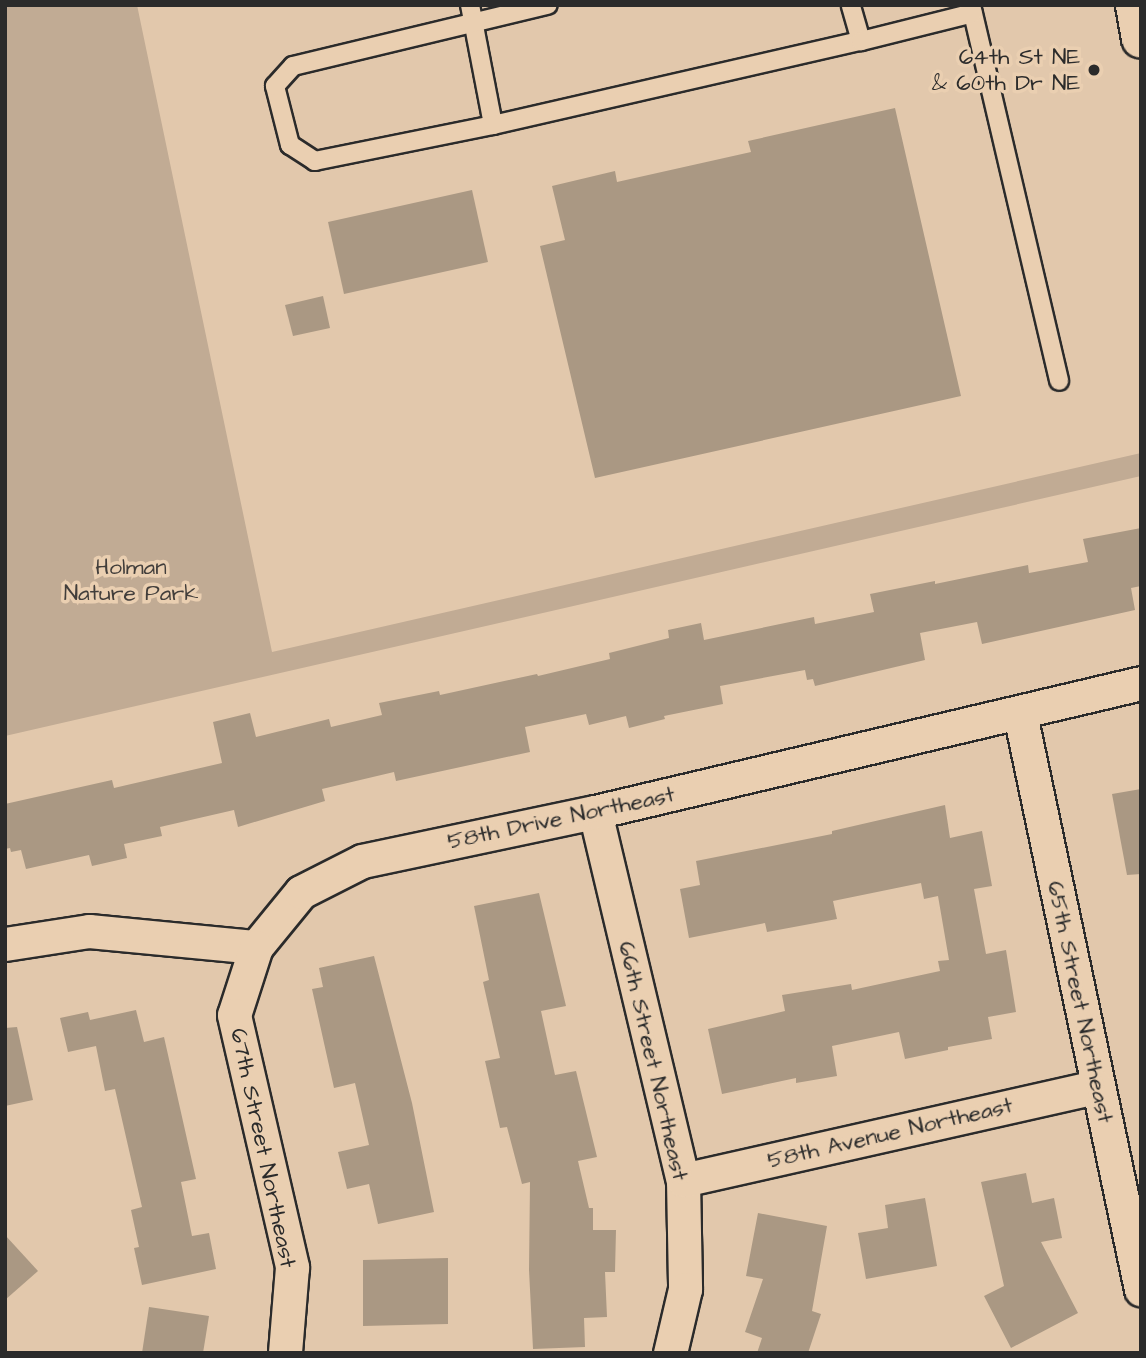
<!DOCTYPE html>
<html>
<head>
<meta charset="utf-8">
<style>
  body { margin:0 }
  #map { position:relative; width:1146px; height:1358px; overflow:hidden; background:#e2c8ac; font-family:"Architects Daughter",sans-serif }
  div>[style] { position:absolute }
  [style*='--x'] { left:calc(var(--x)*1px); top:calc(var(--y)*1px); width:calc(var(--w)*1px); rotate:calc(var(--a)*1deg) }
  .green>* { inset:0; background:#c1ab94 }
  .building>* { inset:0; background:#aa9883 }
  .roads { filter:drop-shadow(2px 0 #2b2b2b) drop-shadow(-2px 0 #2b2b2b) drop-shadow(0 2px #2b2b2b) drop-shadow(0 -2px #2b2b2b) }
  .service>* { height:18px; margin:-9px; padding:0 9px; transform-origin:9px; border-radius:9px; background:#eacfb1 }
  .minor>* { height:33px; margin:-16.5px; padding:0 16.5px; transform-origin:16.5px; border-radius:16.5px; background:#eacfb1 }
  .secondary>* { height:38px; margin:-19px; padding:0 19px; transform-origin:19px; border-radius:19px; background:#eacfb1 }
  .dots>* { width:19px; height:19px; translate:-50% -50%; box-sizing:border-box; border:4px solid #eacfb1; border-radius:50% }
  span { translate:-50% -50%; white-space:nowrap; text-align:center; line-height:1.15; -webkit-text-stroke:7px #eacfb1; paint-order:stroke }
  .poi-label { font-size:23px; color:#2b2b2b }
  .right { translate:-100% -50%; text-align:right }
  .park-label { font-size:23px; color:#423e3b }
  .street-label { font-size:23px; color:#2b2b2b }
  .frame { position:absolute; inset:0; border:7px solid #2b2b2b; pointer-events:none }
</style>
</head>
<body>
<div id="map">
  <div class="green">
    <div style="clip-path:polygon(5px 5px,137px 5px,272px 652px,1141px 453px,1141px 476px,5px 736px)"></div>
  </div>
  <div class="building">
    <div style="clip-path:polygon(895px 108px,961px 396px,595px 478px,540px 246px,565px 240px,552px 186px,615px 171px,617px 182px,751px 152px,748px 141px)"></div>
    <div style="clip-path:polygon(472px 190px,488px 262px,344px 294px,328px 222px)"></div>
    <div style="clip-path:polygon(323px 296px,330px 328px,293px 336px,285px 305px)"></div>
    <div style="clip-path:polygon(1141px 528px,1141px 586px,1131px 588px,1135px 610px,982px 644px,977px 622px,920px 633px,925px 660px,815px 686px,813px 679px,807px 680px,805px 670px,720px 686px,723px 704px,664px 716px,665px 719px,629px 728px,626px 716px,589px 725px,586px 714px,525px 727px,530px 752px,396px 781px,394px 772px,322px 789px,325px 801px,238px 827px,234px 810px,160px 827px,162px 836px,124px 844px,127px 858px,92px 866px,89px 855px,26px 869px,21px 850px,11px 852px,10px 848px,5px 849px,5px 804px,112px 780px,114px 788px,222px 763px,213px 722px,250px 713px,256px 737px,329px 719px,331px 727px,382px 715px,379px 703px,439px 691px,440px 695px,537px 674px,538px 676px,610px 659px,609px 653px,669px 638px,668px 630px,701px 623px,704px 640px,814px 617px,815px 624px,874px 612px,870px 594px,935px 581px,935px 584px,1028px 565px,1029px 573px,1088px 562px,1083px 539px)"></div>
    <div style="clip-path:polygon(1141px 789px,1141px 874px,1127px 875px,1112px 794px)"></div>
    <div style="clip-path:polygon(945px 805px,950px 838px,982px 831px,992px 886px,974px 889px,986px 954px,1006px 950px,1016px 1012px,988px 1017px,992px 1039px,948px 1047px,948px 1050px,905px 1059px,899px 1032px,832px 1046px,837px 1076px,796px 1083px,796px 1078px,722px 1094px,708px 1029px,785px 1011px,782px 995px,851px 984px,852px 990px,940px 971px,938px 961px,949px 960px,938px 896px,924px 899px,921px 883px,833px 901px,837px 919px,767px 932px,765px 923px,689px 938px,680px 889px,700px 885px,696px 861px,832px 834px,832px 831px)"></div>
    <div style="clip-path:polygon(539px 893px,566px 1006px,541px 1011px,555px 1075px,576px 1071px,597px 1157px,578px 1161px,589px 1208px,593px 1208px,593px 1230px,616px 1230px,615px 1272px,605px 1272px,607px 1317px,584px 1318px,585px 1347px,533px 1349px,529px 1270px,530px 1182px,522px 1184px,507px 1127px,500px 1128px,485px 1061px,500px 1058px,483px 982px,489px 980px,474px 906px)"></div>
    <div style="clip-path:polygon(374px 956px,412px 1103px,434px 1212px,378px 1224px,369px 1184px,347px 1189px,338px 1152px,369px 1145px,355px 1083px,334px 1088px,312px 989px,323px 987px,319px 968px)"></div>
    <div style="clip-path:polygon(136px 1010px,144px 1042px,164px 1037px,196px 1179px,181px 1182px,192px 1236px,209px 1233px,216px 1269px,142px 1285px,134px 1248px,139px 1247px,131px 1210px,142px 1207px,115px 1089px,105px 1091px,96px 1046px,68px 1052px,60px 1018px,88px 1012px,90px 1020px)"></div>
    <div style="clip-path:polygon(17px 1027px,33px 1100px,5px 1106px,5px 1028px)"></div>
    <div style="clip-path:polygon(1026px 1173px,1032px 1203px,1054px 1198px,1062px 1238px,1041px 1242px,1078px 1313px,1011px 1348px,984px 1296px,1004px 1286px,981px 1182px)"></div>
    <div style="clip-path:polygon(925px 1198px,937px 1266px,866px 1279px,858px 1233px,888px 1228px,885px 1205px)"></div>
    <div style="clip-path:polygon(758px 1213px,827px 1226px,812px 1311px,821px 1314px,808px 1353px,757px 1353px,762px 1338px,745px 1332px,763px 1279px,746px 1276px)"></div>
    <div style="clip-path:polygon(5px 1235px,38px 1271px,5px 1300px)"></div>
    <div style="clip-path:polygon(448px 1258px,448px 1324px,363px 1326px,363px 1260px)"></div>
    <div style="clip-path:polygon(149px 1307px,209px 1316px,203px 1353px,142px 1353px)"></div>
  </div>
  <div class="roads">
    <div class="service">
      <div style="--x:470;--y:5;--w:122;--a:79.1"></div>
      <div style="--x:493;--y:125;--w:377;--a:-12.9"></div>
      <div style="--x:861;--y:41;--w:37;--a:-106"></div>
      <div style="--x:971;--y:5;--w:386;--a:76.8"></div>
      <div style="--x:861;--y:41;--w:115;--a:-14"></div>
      <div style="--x:493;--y:125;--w:182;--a:168.6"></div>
      <div style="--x:315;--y:161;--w:30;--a:-147"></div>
      <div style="--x:290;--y:145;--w:61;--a:-104.3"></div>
      <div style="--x:275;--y:86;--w:27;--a:-48"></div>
      <div style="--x:293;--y:66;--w:262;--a:-13.5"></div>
    </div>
    <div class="minor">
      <div style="--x:1020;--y:714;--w:588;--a:78.12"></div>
      <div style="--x:595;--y:812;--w:378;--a:76.6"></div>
      <div style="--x:683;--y:1180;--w:109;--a:88.9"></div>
      <div style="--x:685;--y:1289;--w:66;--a:103.2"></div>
      <div style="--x:5;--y:944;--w:85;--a:-8.8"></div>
      <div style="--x:89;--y:931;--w:168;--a:5.5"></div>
      <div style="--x:256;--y:947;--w:71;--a:-50.7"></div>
      <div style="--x:301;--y:892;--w:68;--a:-26.9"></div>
      <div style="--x:362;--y:861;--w:238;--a:-11.9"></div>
      <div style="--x:595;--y:812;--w:561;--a:-13.29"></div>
      <div style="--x:256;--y:947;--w:71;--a:107.9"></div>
      <div style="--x:234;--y:1015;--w:259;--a:77"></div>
      <div style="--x:292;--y:1267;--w:86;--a:94.7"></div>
      <div style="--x:683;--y:1180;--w:424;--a:-12.7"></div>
    </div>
    <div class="secondary">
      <div style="--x:1135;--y:5;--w:34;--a:80"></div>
    </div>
  </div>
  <div class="dots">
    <div style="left:1094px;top:70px;background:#2b2b2b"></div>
  </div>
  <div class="poi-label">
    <span class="right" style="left:1080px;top:70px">64th St NE<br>&amp; 60th Dr NE</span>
  </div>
  <div class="park-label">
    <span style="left:131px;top:580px">Holman<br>Nature Park</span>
  </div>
  <div class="street-label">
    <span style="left:561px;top:818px;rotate:-12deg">58th Drive Northeast</span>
    <span style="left:1080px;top:1002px;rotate:78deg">65th Street Northeast</span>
    <span style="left:653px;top:1061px;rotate:77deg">66th Street Northeast</span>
    <span style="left:890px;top:1133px;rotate:-13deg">58th Avenue Northeast</span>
    <span style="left:263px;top:1148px;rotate:78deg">67th Street Northeast</span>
  </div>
  <div class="frame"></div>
</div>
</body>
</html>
